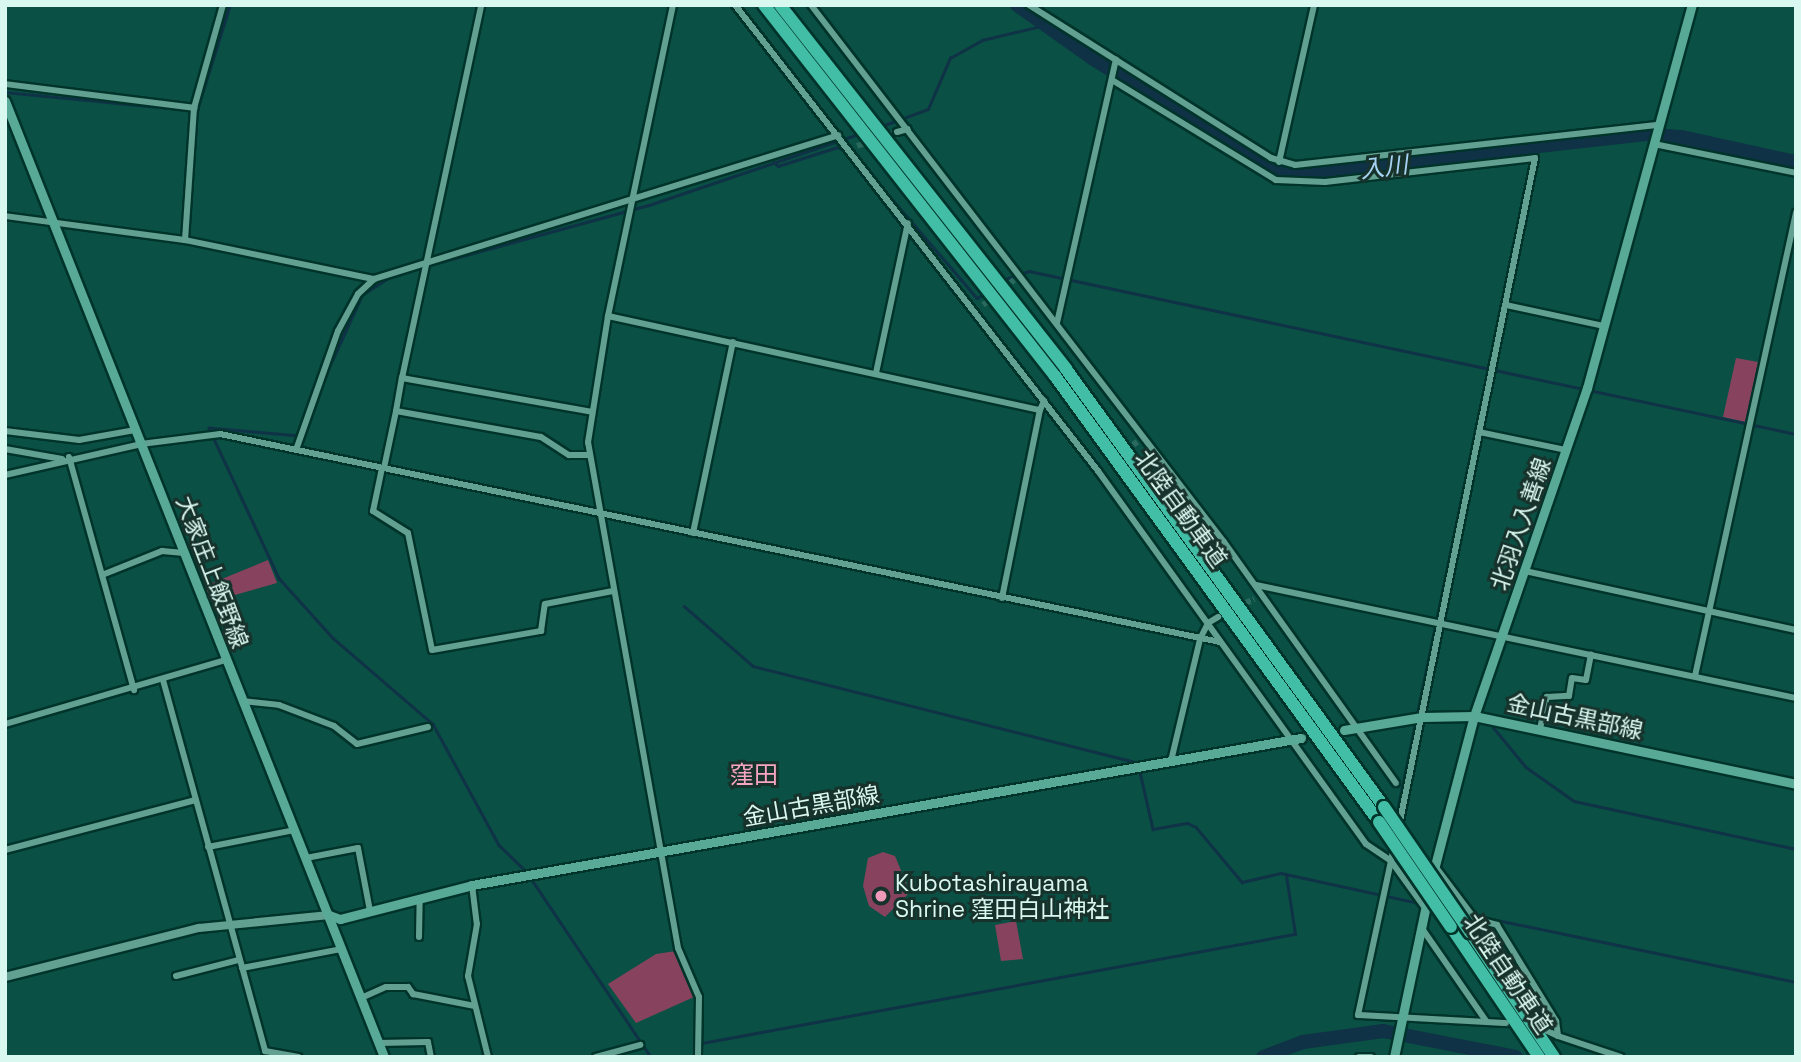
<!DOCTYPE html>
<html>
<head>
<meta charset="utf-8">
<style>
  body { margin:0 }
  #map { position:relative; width:1801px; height:1062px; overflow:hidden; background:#0a5044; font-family:"Space Grotesk","Noto Sans JP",sans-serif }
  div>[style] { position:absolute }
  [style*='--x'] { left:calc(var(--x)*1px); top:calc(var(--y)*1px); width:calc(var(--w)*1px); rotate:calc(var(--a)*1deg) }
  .green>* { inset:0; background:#87435d }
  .stream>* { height:2.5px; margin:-1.25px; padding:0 1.25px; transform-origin:1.25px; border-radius:1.25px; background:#0f3246 }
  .river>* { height:14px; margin:-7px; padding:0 7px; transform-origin:7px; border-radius:7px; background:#0f3246 }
  .minor-tunnel>* { height:6px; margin-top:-3px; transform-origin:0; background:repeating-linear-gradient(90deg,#29695e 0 6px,transparent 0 9px) }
  .roads { filter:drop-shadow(2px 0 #00342b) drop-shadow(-2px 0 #00342b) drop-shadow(0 2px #00342b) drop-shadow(0 -2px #00342b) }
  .minor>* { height:6px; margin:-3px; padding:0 3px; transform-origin:3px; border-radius:3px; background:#62a091 }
  .tertiary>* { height:8px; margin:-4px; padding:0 4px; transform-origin:4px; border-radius:4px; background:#62a091 }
  .secondary>* { height:9px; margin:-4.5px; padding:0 4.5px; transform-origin:4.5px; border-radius:4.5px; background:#59a997 }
  .motorway>* { height:12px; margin:-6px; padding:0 6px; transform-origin:6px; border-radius:6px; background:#43bea6 }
  .bridges { filter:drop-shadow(2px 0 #00342b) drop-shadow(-2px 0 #00342b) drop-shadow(0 2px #00342b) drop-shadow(0 -2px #00342b) }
  .motorway-bridge>* { height:12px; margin:-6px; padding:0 6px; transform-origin:6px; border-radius:6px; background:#43bea6 }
  .dots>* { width:19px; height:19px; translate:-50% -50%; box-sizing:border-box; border:4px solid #17312b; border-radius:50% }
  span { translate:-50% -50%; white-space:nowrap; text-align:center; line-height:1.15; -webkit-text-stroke:6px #17312b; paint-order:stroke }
  .street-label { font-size:23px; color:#d9f8ef }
  .poi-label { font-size:23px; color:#d9f8ef }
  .left { translate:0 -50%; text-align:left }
  .water-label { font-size:24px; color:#a6d5f4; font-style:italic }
  .neighbourhood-label { font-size:24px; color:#f6a6c1 }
  .frame { position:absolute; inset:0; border:7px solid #d9f8ef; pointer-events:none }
</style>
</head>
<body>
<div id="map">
  <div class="green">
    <div style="clip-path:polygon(1736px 358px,1758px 362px,1746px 422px,1723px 417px)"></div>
    <div style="clip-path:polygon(268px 560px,277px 583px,207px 603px,200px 588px)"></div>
    <div style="clip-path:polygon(883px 852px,895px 856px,910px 892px,885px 917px,869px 906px,863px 886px,868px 858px)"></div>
    <div style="clip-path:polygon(1016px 921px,1023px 959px,1001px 961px,995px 925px)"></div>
    <div style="clip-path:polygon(676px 951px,694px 997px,636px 1023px,608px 984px,656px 954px)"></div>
  </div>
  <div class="stream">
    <div style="--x:5;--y:92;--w:175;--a:5.6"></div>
    <div style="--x:197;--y:110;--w:110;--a:-72.6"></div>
    <div style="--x:882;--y:126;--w:49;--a:-20.3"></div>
    <div style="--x:928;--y:109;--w:56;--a:-66.7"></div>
    <div style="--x:950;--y:58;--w:37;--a:-29"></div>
    <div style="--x:982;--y:40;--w:61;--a:-13.3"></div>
    <div style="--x:857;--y:158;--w:184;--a:49.4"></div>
    <div style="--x:977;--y:298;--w:8;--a:-30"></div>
    <div style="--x:774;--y:162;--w:6;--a:45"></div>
    <div style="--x:778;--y:166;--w:63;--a:-17.6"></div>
    <div style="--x:838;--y:147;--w:8;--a:30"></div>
    <div style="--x:437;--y:263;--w:220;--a:-15.3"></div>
    <div style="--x:649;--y:205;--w:222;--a:-18.7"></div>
    <div style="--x:1003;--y:280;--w:28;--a:-19"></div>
    <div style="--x:1029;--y:271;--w:784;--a:12"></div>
    <div style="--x:325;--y:376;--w:89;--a:-65.4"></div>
    <div style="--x:362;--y:295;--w:33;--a:-33"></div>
    <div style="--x:299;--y:436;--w:90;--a:-174.9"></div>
    <div style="--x:209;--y:428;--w:166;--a:65"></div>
    <div style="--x:279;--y:578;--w:81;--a:48"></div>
    <div style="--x:333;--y:638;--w:132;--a:40.7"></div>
    <div style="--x:433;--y:724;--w:138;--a:61.4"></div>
    <div style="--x:499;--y:845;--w:37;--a:44"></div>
    <div style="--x:526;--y:871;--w:224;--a:56.1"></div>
    <div style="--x:684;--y:606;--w:91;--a:41"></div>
    <div style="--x:753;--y:666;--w:397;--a:14.1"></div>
    <div style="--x:1138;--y:763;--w:68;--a:77.2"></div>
    <div style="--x:1153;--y:829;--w:35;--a:-10"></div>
    <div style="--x:1187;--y:823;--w:10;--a:24"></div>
    <div style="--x:1196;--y:827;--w:72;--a:50.1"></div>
    <div style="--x:1242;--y:882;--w:40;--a:-13"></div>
    <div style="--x:1281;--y:873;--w:141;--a:12.3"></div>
    <div style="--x:1493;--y:727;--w:52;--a:50.5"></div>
    <div style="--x:1526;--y:767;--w:59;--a:35.3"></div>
    <div style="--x:1574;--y:801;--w:227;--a:12.2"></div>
    <div style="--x:1396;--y:816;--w:681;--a:-78.39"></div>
    <div style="--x:1384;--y:881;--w:36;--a:-80"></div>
    <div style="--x:1463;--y:913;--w:340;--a:11.7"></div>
    <div style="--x:702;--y:1043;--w:603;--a:-10.42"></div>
    <div style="--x:1295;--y:934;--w:60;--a:-98.7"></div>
  </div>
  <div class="river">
    <div style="--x:1017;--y:5;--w:92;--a:35.2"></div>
    <div style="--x:1092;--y:58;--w:203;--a:31.9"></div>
    <div style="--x:1264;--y:165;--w:27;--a:20"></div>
    <div style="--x:1289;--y:174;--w:357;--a:-6.4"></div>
    <div style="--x:1644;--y:134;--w:38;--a:5"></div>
    <div style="--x:1682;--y:137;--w:117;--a:12.4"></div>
    <div style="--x:1263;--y:1057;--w:43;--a:-20.6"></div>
    <div style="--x:1303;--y:1042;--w:81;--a:-7.8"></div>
    <div style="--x:1383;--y:1031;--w:135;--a:11.1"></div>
  </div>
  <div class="minor-tunnel">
    <div style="--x:857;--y:146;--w:42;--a:-19.3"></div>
    <div style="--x:983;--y:305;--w:40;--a:-39"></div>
    <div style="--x:1126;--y:450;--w:14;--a:-36"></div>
    <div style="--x:1237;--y:607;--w:19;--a:-25"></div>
  </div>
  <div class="roads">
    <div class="minor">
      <div style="--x:673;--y:5;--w:318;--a:101.8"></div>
      <div style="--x:608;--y:316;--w:128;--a:99"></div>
      <div style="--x:588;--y:442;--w:514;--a:79.91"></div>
      <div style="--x:678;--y:948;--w:53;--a:66.8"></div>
      <div style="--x:699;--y:997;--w:60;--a:91"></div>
      <div style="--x:735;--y:5;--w:591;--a:52.08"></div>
      <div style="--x:1098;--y:471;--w:459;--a:54.3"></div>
      <div style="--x:1366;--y:844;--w:30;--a:34"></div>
      <div style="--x:1391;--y:861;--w:58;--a:54.1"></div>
      <div style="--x:811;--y:5;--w:677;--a:52.44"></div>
      <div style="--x:1224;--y:542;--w:296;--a:54.5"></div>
      <div style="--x:1029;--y:5;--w:286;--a:32.3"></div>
      <div style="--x:1271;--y:158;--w:25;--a:16"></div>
      <div style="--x:1295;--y:165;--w:366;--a:-6.3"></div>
      <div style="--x:1112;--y:80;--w:192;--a:31.4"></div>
      <div style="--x:1276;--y:180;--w:49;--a:2.3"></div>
      <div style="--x:1325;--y:182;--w:211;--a:-6.5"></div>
      <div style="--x:1535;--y:158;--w:682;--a:101.51"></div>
      <div style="--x:5;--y:84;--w:191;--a:7.2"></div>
      <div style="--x:194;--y:108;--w:107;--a:-74.3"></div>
      <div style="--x:897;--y:132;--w:11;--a:-15"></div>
      <div style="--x:1654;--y:144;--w:145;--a:11.5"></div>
      <div style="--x:1279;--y:162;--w:161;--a:-77.4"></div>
      <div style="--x:5;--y:216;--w:182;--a:7.6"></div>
      <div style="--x:185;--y:240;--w:132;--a:-86.1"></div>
      <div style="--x:185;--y:240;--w:193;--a:11.7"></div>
      <div style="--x:1506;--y:305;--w:100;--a:12.1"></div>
      <div style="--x:608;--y:316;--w:442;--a:12.3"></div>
      <div style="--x:1040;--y:410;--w:10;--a:-66"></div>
      <div style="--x:1057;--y:323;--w:270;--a:-77.4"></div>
      <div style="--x:876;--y:373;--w:153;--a:-78"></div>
      <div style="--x:402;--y:378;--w:381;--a:-78"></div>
      <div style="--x:396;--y:411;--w:34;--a:-80"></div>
      <div style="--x:402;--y:378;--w:193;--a:10.1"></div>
      <div style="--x:5;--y:431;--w:75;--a:6.9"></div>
      <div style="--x:79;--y:440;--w:57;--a:-10.1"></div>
      <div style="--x:1479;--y:432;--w:89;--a:11.7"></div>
      <div style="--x:5;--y:449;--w:58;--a:10"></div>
      <div style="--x:296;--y:450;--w:126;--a:-70.6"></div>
      <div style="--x:338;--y:331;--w:42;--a:-61.6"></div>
      <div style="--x:358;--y:294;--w:22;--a:-43"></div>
      <div style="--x:374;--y:279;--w:486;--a:-17.2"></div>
      <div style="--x:69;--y:457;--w:242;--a:74.4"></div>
      <div style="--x:382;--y:468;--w:44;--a:101.8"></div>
      <div style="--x:373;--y:511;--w:41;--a:32.2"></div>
      <div style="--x:408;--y:533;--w:119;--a:78.4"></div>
      <div style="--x:432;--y:650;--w:111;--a:-9.9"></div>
      <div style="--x:541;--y:631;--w:27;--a:-82"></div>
      <div style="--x:545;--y:604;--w:69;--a:-10.8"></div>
      <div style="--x:384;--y:468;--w:58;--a:-78.1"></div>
      <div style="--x:396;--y:411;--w:147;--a:10.2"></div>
      <div style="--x:541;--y:437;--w:33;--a:33"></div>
      <div style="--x:569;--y:455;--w:20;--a:0"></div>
      <div style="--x:5;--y:475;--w:139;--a:-12.8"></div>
      <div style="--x:141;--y:444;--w:80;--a:-7.2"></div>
      <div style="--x:220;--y:434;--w:1021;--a:11.75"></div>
      <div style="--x:693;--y:533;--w:195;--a:-78.2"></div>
      <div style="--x:1525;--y:571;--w:277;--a:12.3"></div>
      <div style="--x:102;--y:575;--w:65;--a:-21.8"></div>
      <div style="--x:162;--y:551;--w:22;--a:5"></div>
      <div style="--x:1256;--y:585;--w:552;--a:11.82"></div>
      <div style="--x:1002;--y:598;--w:192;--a:-78.6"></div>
      <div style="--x:1695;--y:676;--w:474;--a:-77.7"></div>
      <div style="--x:163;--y:680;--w:385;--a:74.6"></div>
      <div style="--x:265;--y:1051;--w:34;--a:10"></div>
      <div style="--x:242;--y:701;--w:37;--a:6"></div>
      <div style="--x:279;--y:705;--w:59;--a:20.9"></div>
      <div style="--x:334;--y:726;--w:29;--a:38"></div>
      <div style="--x:357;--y:744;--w:73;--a:-13.5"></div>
      <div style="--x:5;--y:724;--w:229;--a:-16.2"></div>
      <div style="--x:1540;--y:729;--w:33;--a:-78"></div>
      <div style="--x:1547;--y:697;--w:22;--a:-3"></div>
      <div style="--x:1569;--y:696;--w:18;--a:-81"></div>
      <div style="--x:1572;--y:678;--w:14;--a:8"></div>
      <div style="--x:1586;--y:680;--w:26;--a:-79"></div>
      <div style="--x:1171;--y:761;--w:125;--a:-76.6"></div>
      <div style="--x:1200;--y:639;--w:18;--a:-63"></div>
      <div style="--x:1208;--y:623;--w:12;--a:-31"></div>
      <div style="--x:208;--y:847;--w:89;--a:-11.1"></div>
      <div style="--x:1394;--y:847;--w:172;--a:102.1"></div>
      <div style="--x:1358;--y:1015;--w:148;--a:3.1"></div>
      <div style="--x:5;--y:850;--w:197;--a:-14.7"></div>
      <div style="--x:306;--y:858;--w:53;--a:-10.9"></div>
      <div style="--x:358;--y:848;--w:64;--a:79.2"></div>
      <div style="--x:1435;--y:866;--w:66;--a:53"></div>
      <div style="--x:1475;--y:919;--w:23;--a:15"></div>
      <div style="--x:1497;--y:925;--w:113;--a:58.4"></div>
      <div style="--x:1556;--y:1021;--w:15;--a:82"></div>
      <div style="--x:1558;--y:1036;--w:14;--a:-155"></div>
      <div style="--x:472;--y:885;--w:39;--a:83"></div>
      <div style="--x:477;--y:924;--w:53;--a:99.8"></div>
      <div style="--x:468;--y:976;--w:83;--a:76.1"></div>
      <div style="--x:1421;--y:927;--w:114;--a:55.3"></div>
      <div style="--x:419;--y:937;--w:39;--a:-89"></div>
      <div style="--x:242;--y:968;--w:102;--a:-10.8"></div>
      <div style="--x:176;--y:976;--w:65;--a:-14.3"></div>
      <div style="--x:361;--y:998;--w:27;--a:-24"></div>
      <div style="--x:386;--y:987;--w:22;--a:0"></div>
      <div style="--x:408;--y:987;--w:9;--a:54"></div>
      <div style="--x:413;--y:994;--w:63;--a:11"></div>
      <div style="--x:1558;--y:1036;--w:66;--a:18.4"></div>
      <div style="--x:378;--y:1043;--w:50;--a:-1.1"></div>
      <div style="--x:428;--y:1042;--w:15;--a:79"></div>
      <div style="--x:596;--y:1057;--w:46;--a:-15.3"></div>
      <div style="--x:1359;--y:1057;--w:12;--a:0"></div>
    </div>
    <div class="tertiary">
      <div style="--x:5;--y:977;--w:200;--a:-14.2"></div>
      <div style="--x:199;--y:928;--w:131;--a:-5.7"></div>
    </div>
    <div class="secondary">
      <div style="--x:5;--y:101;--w:1028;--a:68.37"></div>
      <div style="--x:1344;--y:730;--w:79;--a:-9.5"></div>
      <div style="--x:1422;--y:717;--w:52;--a:-1.1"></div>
      <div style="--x:1474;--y:716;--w:329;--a:11.9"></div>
      <div style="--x:1432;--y:877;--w:166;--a:-75.4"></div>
      <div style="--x:1474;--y:716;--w:347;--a:-71"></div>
      <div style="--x:1587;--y:388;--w:397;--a:-74.7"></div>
      <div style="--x:329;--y:915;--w:12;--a:20"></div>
      <div style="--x:340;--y:919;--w:136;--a:-14.4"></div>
      <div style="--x:472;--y:885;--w:842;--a:-10.06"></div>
      <div style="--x:1394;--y:1057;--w:170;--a:-78.1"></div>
    </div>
    <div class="motorway">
      <div style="--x:764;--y:5;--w:472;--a:51.9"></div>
      <div style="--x:1055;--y:376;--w:551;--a:54"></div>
      <div style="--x:780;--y:5;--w:463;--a:51.8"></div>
      <div style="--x:1066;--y:369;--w:541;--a:54.02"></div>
      <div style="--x:1451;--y:927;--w:157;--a:55.9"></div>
      <div style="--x:1470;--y:932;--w:151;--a:56.1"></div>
    </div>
  </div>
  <div class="bridges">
    <div class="motorway-bridge">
      <div style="--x:1384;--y:807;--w:152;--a:55.5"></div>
      <div style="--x:1379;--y:822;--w:127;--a:55.6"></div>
    </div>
  </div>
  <div class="dots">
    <div style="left:881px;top:896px;background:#ef9ab8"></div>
  </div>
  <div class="street-label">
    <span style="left:1181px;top:509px;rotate:54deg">北陸自動車道</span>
    <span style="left:1521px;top:524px;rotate:-71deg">北羽入入善線</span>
    <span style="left:212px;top:572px;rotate:69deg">大家庄上飯野線</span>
    <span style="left:1575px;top:717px;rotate:12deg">金山古黒部線</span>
    <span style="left:811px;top:806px;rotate:-10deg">金山古黒部線</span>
    <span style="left:1508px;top:974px;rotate:56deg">北陸自動車道</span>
  </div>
  <div class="poi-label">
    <span class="left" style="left:895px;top:896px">Kubotashirayama<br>Shrine 窪田白山神社</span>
  </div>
  <div class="water-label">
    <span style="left:1384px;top:167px;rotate:-7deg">入川</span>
  </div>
  <div class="neighbourhood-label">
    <span style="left:754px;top:775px">窪田</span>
  </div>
  <div class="frame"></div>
</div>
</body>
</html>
